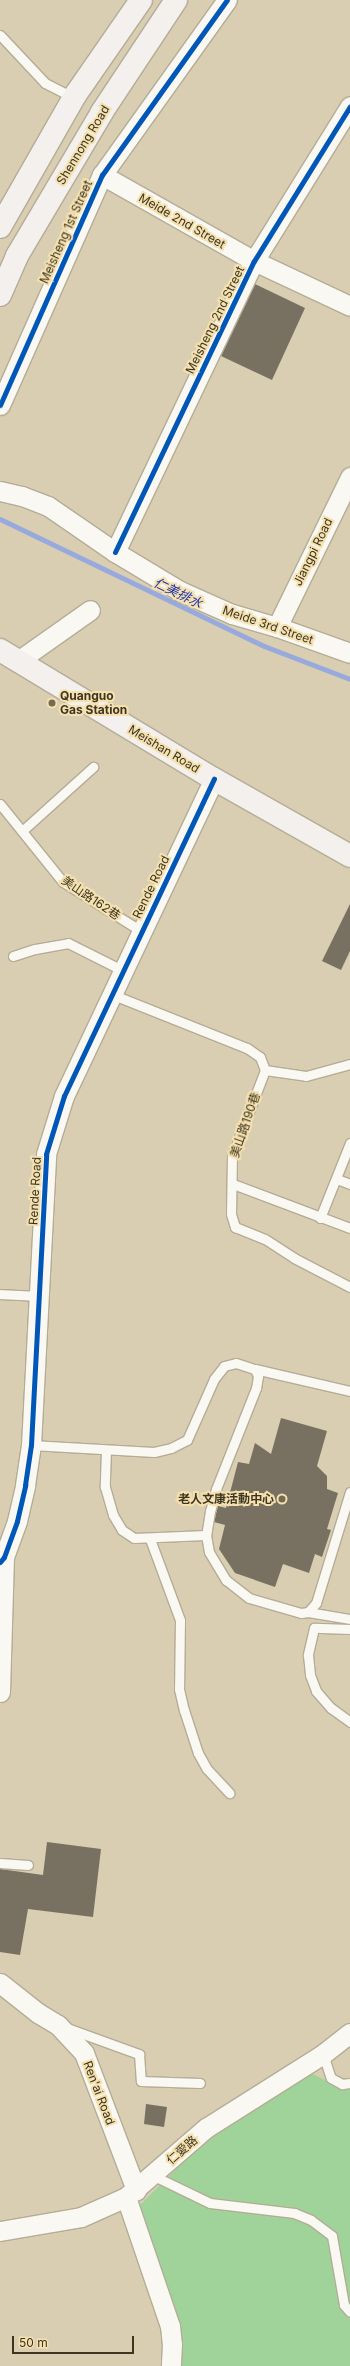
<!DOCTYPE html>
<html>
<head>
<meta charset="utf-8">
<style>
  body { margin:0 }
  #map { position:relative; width:350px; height:2366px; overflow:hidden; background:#d9ceb2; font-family:Inter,"Noto Sans TC",sans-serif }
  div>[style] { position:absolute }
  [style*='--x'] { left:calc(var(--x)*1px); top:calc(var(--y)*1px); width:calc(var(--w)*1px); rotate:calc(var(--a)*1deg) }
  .green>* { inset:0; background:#a0d399 }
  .stream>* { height:5px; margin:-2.5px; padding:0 2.5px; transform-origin:2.5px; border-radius:2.5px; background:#97a9dd }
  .building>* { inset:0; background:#787161 }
  .roads { filter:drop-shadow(1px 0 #b4ac96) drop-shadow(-1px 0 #b4ac96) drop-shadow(0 1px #b4ac96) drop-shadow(0 -1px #b4ac96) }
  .lane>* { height:9px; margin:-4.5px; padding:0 4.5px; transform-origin:4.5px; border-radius:4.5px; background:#f9f8f3 }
  .street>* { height:19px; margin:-9.5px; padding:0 9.5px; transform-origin:9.5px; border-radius:9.5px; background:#f9f8f3 }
  .secondary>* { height:22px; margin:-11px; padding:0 11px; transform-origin:11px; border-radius:11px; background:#f3f0ee }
  .cycleway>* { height:5px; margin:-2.5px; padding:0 2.5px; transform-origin:2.5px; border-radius:2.5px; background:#0057b8 }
  .dots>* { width:11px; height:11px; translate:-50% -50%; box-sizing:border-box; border:2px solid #f5e1af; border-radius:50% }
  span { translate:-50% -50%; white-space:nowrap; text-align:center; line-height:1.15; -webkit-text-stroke:4px #f5e1af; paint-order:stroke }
  .street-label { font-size:12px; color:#3d3521 }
  .poi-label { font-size:12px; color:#3d3521; font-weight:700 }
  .left { translate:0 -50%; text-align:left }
  .right { translate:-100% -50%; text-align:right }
  .water-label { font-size:13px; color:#1f32ae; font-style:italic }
  .scale { position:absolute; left:12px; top:2336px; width:122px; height:18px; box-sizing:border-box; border:2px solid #3d3521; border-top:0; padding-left:5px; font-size:12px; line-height:14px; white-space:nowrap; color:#3d3521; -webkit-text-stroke:3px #f5e1af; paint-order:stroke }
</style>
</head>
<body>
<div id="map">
  <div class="green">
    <div style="clip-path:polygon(304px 2070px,344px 2089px,350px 2089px,350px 2366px,165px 2366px,164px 2331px,132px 2213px,191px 2154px)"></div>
  </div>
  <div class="stream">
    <div style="--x:0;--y:519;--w:293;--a:25.7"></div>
    <div style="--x:264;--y:646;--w:92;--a:21"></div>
  </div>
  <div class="building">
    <div style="clip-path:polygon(255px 284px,305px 308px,272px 380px,221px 356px)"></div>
    <div style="clip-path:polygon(350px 904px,350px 951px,341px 970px,322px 961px)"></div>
    <div style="clip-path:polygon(281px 1418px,327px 1431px,317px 1466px,327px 1476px,327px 1489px,338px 1493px,327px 1529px,331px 1530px,322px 1557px,315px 1554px,309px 1573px,283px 1564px,275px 1587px,235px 1573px,219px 1549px,225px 1525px,214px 1522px,218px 1506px,226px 1508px,238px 1462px,249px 1464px,255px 1443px,271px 1454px)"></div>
    <div style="clip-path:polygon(47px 1842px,101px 1849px,93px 1917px,28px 1909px,20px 1955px,0 1952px,0 1869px,43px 1875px)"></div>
    <div style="clip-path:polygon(146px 2104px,167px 2107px,164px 2127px,144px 2124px)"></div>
  </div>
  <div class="roads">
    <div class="lane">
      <div style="--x:0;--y:35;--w:66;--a:46.8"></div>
      <div style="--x:45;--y:83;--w:33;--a:27"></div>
      <div style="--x:0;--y:804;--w:100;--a:51.1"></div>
      <div style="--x:63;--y:882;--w:92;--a:32.1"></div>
      <div style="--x:22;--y:831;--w:96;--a:-42"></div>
      <div style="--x:13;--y:956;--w:23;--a:-18"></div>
      <div style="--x:35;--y:949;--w:34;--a:-10"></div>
      <div style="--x:68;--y:943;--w:60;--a:26.6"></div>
      <div style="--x:111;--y:994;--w:146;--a:21.7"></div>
      <div style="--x:247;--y:1048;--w:16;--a:35"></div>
      <div style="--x:260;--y:1057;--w:14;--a:69"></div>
      <div style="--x:265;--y:1070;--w:92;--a:111"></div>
      <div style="--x:232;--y:1156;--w:58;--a:91"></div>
      <div style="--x:231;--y:1214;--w:14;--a:73"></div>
      <div style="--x:235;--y:1227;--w:32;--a:22"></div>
      <div style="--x:265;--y:1239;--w:35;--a:33"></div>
      <div style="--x:294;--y:1258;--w:63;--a:27.4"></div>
      <div style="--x:265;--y:1070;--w:41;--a:8.3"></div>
      <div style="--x:306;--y:1076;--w:46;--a:-15.3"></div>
      <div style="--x:337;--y:1179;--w:14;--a:21"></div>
      <div style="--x:233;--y:1184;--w:125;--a:20.6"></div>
      <div style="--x:320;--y:1218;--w:81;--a:-68.2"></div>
      <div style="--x:0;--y:1294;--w:40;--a:2.9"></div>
      <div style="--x:255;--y:1369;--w:98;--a:13"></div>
      <div style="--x:31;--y:1445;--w:123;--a:3.3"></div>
      <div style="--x:154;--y:1452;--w:17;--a:-13"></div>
      <div style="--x:171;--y:1448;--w:18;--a:-27"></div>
      <div style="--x:187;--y:1440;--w:67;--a:-66.1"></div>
      <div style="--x:214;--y:1379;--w:16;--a:-52"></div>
      <div style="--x:224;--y:1366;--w:12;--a:-14"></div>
      <div style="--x:236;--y:1363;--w:20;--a:18"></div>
      <div style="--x:255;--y:1369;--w:8;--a:67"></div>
      <div style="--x:258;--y:1376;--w:12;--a:99"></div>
      <div style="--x:256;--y:1388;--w:109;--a:111.6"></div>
      <div style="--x:216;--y:1489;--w:23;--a:105"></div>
      <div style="--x:210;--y:1511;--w:24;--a:99"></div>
      <div style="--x:206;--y:1535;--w:17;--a:80"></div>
      <div style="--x:209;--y:1552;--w:33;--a:59"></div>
      <div style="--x:226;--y:1580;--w:29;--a:38"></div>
      <div style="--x:249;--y:1598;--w:54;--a:16.1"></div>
      <div style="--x:301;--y:1613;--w:7;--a:-8"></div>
      <div style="--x:308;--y:1612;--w:12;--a:-48"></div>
      <div style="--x:316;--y:1603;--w:116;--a:-73"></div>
      <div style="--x:106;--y:1450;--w:37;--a:92"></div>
      <div style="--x:105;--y:1487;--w:29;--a:74"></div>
      <div style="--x:113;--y:1515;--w:17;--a:59"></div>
      <div style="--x:122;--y:1530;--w:14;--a:34"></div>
      <div style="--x:134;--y:1538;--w:72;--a:-2.4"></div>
      <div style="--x:150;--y:1539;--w:86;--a:69.7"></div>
      <div style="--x:180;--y:1620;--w:69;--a:90.8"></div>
      <div style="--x:179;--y:1689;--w:22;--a:77"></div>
      <div style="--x:184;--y:1710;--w:45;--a:72"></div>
      <div style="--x:198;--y:1753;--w:18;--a:61"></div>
      <div style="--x:207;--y:1769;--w:33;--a:47"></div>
      <div style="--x:308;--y:1612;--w:43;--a:9.5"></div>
      <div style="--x:350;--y:1629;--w:36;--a:-178"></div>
      <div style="--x:314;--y:1628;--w:28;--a:103"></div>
      <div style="--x:308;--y:1655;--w:20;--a:84"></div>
      <div style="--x:310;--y:1675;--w:17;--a:69"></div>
      <div style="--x:316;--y:1691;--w:23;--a:49"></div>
      <div style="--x:331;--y:1708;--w:24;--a:36"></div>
      <div style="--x:0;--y:1863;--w:28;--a:4"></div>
      <div style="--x:67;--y:2028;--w:77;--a:19.9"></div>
      <div style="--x:139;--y:2054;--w:27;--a:86"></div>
      <div style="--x:141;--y:2081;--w:59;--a:1.9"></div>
      <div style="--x:323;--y:2054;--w:25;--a:72"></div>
      <div style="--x:331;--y:2078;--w:13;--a:29"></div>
      <div style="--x:342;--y:2084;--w:8;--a:-7"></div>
      <div style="--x:152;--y:2175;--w:64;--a:25.8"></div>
      <div style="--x:210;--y:2203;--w:85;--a:6.8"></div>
      <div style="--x:294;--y:2213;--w:18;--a:22"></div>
      <div style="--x:311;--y:2220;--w:26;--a:37"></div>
      <div style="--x:332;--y:2236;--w:70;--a:80.1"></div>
      <div style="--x:344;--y:2305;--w:9;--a:49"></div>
    </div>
    <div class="street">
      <div style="--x:102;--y:175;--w:175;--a:29.5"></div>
      <div style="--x:254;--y:261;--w:106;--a:25.1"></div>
      <div style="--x:0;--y:405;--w:252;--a:-66.1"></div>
      <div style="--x:102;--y:175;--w:215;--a:-54.5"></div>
      <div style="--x:0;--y:491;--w:23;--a:13"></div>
      <div style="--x:22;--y:496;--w:28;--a:21"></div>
      <div style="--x:48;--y:506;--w:81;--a:34.5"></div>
      <div style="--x:115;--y:552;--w:76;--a:31"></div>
      <div style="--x:180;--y:591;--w:57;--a:23.9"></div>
      <div style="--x:232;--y:614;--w:47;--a:16.1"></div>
      <div style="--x:277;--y:627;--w:77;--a:19.6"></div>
      <div style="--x:115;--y:552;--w:322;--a:-64.5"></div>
      <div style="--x:254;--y:261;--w:182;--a:-58.2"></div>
      <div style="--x:277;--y:627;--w:167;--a:-64"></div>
      <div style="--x:18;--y:661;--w:88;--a:-35.3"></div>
      <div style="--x:0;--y:1562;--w:6;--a:-51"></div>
      <div style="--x:4;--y:1557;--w:38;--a:-70"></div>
      <div style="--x:17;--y:1521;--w:37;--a:-77"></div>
      <div style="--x:25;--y:1485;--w:40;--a:-81.5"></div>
      <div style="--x:31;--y:1445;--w:291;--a:-87"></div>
      <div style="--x:46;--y:1154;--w:61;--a:-72.8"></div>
      <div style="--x:64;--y:1096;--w:351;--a:-64.7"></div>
      <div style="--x:0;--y:1692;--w:135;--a:-88.3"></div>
      <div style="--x:0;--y:1983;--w:48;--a:38.3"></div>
      <div style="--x:38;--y:2013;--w:23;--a:31"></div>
      <div style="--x:58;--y:2025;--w:38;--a:47"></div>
      <div style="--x:84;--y:2053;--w:147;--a:69.2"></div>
      <div style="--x:126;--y:2197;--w:136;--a:71.2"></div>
      <div style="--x:170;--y:2326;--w:18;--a:84"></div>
      <div style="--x:172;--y:2344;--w:22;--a:93"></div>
      <div style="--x:0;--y:2231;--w:82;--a:-9.8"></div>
      <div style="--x:81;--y:2217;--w:49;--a:-24"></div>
      <div style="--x:126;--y:2197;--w:106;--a:-40.8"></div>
      <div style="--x:206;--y:2128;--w:138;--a:-32.3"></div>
      <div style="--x:323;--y:2054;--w:34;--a:-38"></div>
    </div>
    <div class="secondary">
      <div style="--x:0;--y:227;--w:153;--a:-60.3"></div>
      <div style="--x:76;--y:94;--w:114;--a:-55.3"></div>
      <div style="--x:0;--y:295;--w:43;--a:-66.4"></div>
      <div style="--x:17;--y:256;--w:167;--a:-59.4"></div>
      <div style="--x:102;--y:112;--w:134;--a:-56.5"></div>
      <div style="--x:0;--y:650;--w:250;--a:31.1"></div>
      <div style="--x:214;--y:779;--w:156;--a:29.5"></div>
    </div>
  </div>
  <div class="cycleway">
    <div style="--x:0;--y:405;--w:252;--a:-66.1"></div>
    <div style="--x:102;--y:175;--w:215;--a:-54.5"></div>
    <div style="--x:115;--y:552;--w:322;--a:-64.5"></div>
    <div style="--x:254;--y:261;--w:182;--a:-58.2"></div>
    <div style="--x:0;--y:1562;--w:6;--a:-51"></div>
    <div style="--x:4;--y:1557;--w:38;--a:-70"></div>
    <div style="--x:17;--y:1521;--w:37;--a:-77"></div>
    <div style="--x:25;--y:1485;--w:40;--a:-81.5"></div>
    <div style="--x:31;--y:1445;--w:291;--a:-87"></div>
    <div style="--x:46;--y:1154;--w:61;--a:-72.8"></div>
    <div style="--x:64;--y:1096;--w:351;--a:-64.7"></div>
  </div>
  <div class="dots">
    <div style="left:52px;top:703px;background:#746b54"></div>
    <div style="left:282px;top:1499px;background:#746b54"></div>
  </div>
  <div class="street-label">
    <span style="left:83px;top:145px;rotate:-59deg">Shennong Road</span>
    <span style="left:182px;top:221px;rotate:30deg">Meide 2nd Street</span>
    <span style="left:66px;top:232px;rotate:-66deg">Meisheng 1st Street</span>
    <span style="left:215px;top:320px;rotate:-64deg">Meisheng 2nd Street</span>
    <span style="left:313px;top:552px;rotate:-64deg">Jiangpi Road</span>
    <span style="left:268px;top:625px;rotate:19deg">Meide 3rd Street</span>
    <span style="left:164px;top:749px;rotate:31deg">Meishan Road</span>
    <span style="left:151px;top:887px;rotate:-64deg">Rende Road</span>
    <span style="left:91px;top:898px;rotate:34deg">美山路162巷</span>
    <span style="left:245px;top:1125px;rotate:-71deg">美山路190巷</span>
    <span style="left:35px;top:1191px;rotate:-87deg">Rende Road</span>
    <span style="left:99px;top:2093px;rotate:69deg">Ren'ai Road</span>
    <span style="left:182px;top:2150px;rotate:-41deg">仁愛路</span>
  </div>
  <div class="poi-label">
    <span class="left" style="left:60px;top:703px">Quanguo<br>Gas Station</span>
    <span class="right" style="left:274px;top:1499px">老人文康活動中心</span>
  </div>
  <div class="water-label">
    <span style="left:178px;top:593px;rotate:26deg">仁美排水</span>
  </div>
  <div class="scale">50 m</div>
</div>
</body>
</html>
